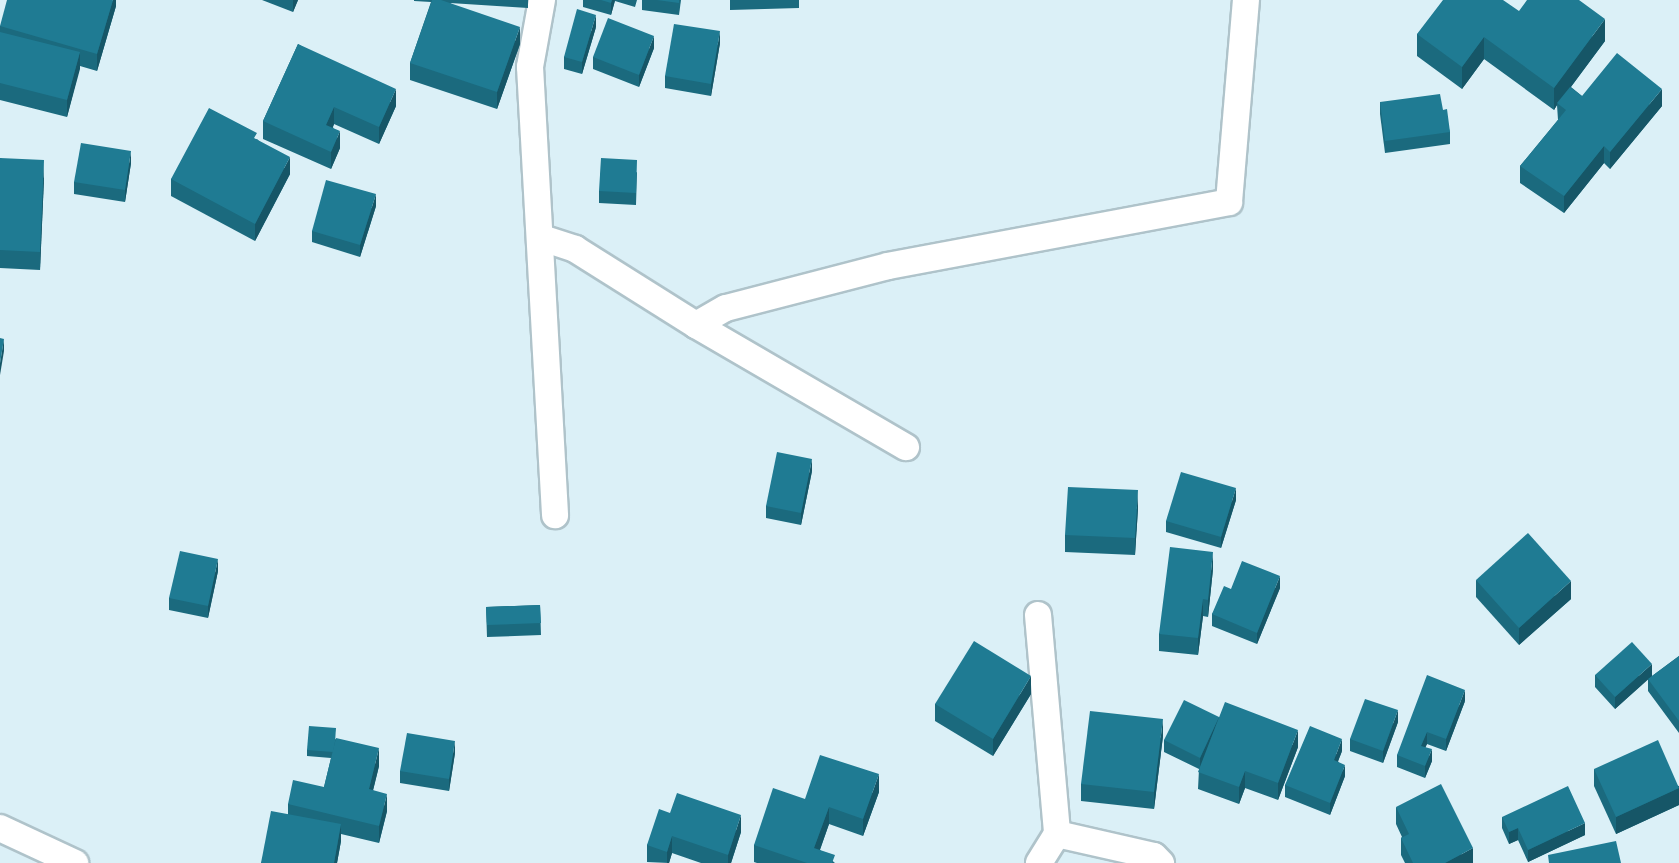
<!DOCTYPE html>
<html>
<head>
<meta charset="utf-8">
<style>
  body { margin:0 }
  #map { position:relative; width:1679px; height:863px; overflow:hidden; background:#dbf0f7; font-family:"Fira Sans",sans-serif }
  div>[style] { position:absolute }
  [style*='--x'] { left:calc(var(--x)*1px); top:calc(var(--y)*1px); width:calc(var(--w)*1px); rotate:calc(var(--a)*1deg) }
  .roads { filter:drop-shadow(2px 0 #afc3ca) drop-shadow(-2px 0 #afc3ca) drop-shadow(0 2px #afc3ca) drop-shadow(0 -2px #afc3ca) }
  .minor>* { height:26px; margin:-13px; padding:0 13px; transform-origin:13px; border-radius:13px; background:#fff }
  .wall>* { inset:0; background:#1b6a7e }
  .shaded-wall>* { inset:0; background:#165667 }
  .building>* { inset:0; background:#1f7b93 }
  span { translate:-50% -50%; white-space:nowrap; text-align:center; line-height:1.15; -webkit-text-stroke:5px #fff; paint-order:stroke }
</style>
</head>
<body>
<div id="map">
  <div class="roads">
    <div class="minor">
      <div style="--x:542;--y:0;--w:68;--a:100.2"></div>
      <div style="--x:530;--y:67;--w:449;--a:86.8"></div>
      <div style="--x:542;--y:238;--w:35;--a:18"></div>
      <div style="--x:575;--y:249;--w:143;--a:32.1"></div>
      <div style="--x:696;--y:325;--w:243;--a:30.2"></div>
      <div style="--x:696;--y:325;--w:34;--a:-30"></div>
      <div style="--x:726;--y:308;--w:167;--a:-14.5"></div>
      <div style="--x:888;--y:266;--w:347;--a:-10.6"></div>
      <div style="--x:1229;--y:202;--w:203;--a:-85.2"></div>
      <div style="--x:1038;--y:615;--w:220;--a:85"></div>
      <div style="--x:1057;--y:834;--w:34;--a:122"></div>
      <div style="--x:0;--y:828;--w:83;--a:25"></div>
      <div style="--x:1057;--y:834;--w:99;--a:12.8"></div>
      <div style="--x:1154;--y:856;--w:10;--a:45"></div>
    </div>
  </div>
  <div class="wall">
    <div style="clip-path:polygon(116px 0,116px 6px,97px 71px,80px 66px,67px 117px,0 100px,0 26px)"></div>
    <div style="clip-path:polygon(262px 0,298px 0,293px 12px)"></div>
    <div style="clip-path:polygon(414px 0,528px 0,528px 8px,450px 3px,520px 44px,497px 109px,410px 80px,410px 63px,431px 2px,414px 1px)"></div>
    <div style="clip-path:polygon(583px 0,637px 0,635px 7px,615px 1px,611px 15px,583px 7px)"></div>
    <div style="clip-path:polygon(642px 0,681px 0,679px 15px,642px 10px)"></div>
    <div style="clip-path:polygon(730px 0,799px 0,799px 8px,730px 10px)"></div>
    <div style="clip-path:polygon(1519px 11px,1605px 41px,1571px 87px,1582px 96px,1662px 106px,1610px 169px,1604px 163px,1564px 213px,1520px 183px,1520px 166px,1558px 120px,1557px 105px,1554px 110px,1484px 59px,1462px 89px,1417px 56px,1417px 34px)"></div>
    <div style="clip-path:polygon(596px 27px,582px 74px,564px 69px,564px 57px)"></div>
    <div style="clip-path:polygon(720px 43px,711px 96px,665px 88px,665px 76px)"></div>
    <div style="clip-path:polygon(298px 44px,396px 106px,379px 144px,334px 124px,333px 127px,340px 148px,331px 169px,263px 139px,263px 121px)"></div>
    <div style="clip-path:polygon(654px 48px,639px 87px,593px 69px,593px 57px)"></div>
    <div style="clip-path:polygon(1380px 102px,1443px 110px,1450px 132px,1450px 144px,1385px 153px,1380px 114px)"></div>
    <div style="clip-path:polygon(257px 139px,290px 174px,255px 241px,171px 196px,171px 179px)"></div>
    <div style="clip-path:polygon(0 158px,44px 178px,40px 270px,0 268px)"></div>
    <div style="clip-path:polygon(131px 163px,125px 202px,74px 194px,74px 182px)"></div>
    <div style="clip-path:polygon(637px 172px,636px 205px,599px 203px,599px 191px)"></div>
    <div style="clip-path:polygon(376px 206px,360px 257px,312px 242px,312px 231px)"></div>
    <div style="clip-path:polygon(812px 471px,801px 525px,766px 518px,766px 506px)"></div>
    <div style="clip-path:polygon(1236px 500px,1221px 548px,1166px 532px,1166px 521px)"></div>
    <div style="clip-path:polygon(1138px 508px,1135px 555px,1065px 552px,1065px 535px)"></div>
    <div style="clip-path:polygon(1213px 569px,1208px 617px,1203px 616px,1198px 655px,1159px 651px,1159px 634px)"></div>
    <div style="clip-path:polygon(218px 571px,208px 618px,169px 610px,169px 598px)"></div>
    <div style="clip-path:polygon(1476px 580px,1571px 599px,1519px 645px,1476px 597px)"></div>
    <div style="clip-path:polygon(1280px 588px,1257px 644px,1212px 626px,1212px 614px,1231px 589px)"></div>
    <div style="clip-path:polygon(540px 605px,541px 635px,487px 637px,486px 607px)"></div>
    <div style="clip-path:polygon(1679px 656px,1679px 733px,1648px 691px,1648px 679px,1615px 709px,1595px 687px,1595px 675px,1652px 676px)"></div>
    <div style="clip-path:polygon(1031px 694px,993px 756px,935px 721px,935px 704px)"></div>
    <div style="clip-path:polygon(1465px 701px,1446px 751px,1427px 744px,1425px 747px,1432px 761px,1425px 778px,1397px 767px,1397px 755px)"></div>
    <div style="clip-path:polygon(1219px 717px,1298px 747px,1278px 800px,1245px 788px,1239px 804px,1198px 789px,1199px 769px,1164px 752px,1164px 740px)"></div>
    <div style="clip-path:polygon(1398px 722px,1383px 763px,1350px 751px,1350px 739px)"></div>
    <div style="clip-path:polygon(1163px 736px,1154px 809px,1081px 801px,1081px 784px)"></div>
    <div style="clip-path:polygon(336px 739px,379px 766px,373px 790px,387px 811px,379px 843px,341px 834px,341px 841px,337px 863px,261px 863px,288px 814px,288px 804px,324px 787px,331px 758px,307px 756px,307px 750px)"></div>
    <div style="clip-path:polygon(1342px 751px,1338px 761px,1345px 776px,1330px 815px,1285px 797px,1285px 785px)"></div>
    <div style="clip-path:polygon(455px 753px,449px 791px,400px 783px,400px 771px)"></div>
    <div style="clip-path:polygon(1594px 769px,1679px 786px,1679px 805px,1616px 834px,1594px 786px)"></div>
    <div style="clip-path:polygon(879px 792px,863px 836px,829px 824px,820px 850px,835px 863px,757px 863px,754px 862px,754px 845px,805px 799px)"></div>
    <div style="clip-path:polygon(1396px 807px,1473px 863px,1405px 863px,1401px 855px,1401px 838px,1402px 837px,1396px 824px)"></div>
    <div style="clip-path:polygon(670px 813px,741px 832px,731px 863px,701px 863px,672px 853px,669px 863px,647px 862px,647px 845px)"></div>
    <div style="clip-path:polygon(1502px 817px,1585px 835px,1528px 862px,1518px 840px,1509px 844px,1502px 828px)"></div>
  </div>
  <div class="shaded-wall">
    <div style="clip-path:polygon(113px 0,116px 0,116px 6px,97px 71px,97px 54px)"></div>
    <div style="clip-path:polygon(293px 0,298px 0,293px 12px)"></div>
    <div style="clip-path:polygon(612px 0,615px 0,611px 15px,611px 3px)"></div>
    <div style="clip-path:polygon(596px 15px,596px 27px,582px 74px,582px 62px)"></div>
    <div style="clip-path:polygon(1605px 19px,1605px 41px,1558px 104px,1557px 103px,1557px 105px,1554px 110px,1554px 88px)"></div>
    <div style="clip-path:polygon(520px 27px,520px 44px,497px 109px,497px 92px)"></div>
    <div style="clip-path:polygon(720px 31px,720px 43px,711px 96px,711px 84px)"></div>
    <div style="clip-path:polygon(654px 36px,654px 48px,639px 87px,639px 75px)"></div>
    <div style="clip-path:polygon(1484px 37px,1484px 59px,1462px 89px,1462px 67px)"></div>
    <div style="clip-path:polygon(80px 52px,80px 69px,67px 117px,67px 100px)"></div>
    <div style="clip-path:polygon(396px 89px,396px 106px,379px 144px,379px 127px)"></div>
    <div style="clip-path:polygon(1662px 89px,1662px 106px,1610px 169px,1610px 152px)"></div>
    <div style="clip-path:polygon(334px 107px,334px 124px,326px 142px,326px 125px)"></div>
    <div style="clip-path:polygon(340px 131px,340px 148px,331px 169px,331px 152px)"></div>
    <div style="clip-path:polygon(1604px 146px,1604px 163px,1564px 213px,1564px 196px)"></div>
    <div style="clip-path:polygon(131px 151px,131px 163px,125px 202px,125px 190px)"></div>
    <div style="clip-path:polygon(290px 157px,290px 174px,255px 241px,255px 224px)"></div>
    <div style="clip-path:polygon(44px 160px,44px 178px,40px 270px,40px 252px)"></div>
    <div style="clip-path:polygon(376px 194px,376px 206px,360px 257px,360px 245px)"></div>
    <div style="clip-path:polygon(4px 339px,4px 351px,0 375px,0 363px)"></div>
    <div style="clip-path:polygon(812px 459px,812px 471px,801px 525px,801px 513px)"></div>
    <div style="clip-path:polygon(1236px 488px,1236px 500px,1221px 548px,1221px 537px)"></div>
    <div style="clip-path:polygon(1138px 490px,1138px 508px,1135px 555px,1135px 538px)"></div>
    <div style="clip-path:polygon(1213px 552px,1213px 569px,1208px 617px,1208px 600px)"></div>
    <div style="clip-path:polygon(218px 559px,218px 571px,208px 618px,208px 606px)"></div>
    <div style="clip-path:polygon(1280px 576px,1280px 588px,1257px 644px,1257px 633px)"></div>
    <div style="clip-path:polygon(1571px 581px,1571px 599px,1519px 645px,1519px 628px)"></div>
    <div style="clip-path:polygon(1203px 599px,1203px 616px,1198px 655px,1198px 638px)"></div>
    <div style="clip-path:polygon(1652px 664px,1652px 676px,1615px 709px,1615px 697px)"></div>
    <div style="clip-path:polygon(1031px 676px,1031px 694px,993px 756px,993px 739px)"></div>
    <div style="clip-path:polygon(1465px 690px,1465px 701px,1446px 751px,1446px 739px)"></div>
    <div style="clip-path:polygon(1398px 710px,1398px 722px,1383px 763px,1383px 751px)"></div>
    <div style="clip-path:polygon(1219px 717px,1200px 769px,1200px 758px)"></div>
    <div style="clip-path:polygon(1163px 719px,1163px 736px,1154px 809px,1154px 792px)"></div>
    <div style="clip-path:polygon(1298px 730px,1298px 747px,1278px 800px,1278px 783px)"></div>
    <div style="clip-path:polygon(1427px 732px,1427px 744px,1421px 758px,1421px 746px)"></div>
    <div style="clip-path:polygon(1342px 739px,1342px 751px,1334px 772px,1334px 760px)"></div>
    <div style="clip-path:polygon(455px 741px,455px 753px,449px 791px,449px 779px)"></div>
    <div style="clip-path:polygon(379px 748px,379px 766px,369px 807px,369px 789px)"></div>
    <div style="clip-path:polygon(1432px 749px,1432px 761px,1425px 778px,1425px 766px)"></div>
    <div style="clip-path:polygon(1345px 765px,1345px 776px,1330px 815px,1330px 803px)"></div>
    <div style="clip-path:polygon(1245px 771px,1245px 788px,1239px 804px,1239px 787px)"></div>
    <div style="clip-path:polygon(879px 774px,879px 792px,863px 836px,863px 819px)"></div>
    <div style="clip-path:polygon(1679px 788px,1679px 805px,1616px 834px,1616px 817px)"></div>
    <div style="clip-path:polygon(387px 794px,387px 811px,379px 843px,379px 826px)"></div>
    <div style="clip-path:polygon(829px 807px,829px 824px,815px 863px,814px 848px)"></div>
    <div style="clip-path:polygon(741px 815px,741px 832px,731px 863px,728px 863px,728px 855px)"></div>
    <div style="clip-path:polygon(1585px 823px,1585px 835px,1528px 862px,1528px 850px)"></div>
    <div style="clip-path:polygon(341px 824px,341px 841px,337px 863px,334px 863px)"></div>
    <div style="clip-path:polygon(1518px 828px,1518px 840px,1509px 844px,1509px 832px)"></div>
    <div style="clip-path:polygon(672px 836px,672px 853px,669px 863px,667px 863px,667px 852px)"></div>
    <div style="clip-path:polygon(1473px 848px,1473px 863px,1445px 863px)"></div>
  </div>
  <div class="building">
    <div style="clip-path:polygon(7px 0,113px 0,97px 54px,0 26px)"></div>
    <div style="clip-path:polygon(432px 0,441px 0,520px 27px,497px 92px,410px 63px)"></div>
    <div style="clip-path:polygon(601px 0,612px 0,611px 3px)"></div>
    <div style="clip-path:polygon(657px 0,679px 0,679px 3px)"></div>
    <div style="clip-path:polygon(1443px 0,1503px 0,1519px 11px,1527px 0,1579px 0,1605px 19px,1554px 88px,1484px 37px,1462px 67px,1417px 34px)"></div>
    <div style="clip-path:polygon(577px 9px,596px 15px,582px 62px,564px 57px)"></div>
    <div style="clip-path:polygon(608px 18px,654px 36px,639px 75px,593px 57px)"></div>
    <div style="clip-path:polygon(674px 24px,720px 31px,711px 84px,665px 76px)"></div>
    <div style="clip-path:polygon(0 32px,80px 52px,67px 100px,0 83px)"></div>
    <div style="clip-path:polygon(298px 44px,396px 89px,379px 127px,334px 107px,326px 125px,340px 131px,331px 152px,263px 121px)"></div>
    <div style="clip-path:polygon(1617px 53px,1662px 89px,1610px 152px,1604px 146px,1564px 196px,1520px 166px,1566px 110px,1557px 103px,1570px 87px,1582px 96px)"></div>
    <div style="clip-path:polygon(1440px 94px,1443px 110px,1447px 109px,1450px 132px,1385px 141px,1380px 102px)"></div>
    <div style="clip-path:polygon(209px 108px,257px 133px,254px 138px,290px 157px,255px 224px,171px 179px)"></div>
    <div style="clip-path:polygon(81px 143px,131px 151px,125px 190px,74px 182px)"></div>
    <div style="clip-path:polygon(0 158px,44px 160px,40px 252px,0 250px)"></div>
    <div style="clip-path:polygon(601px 158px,637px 160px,636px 193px,599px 191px)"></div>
    <div style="clip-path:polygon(326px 180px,376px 194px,360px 245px,312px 231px)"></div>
    <div style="clip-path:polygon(0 338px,4px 339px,0 363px)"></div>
    <div style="clip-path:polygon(777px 452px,812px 459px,801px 513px,766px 506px)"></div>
    <div style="clip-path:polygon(1181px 472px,1236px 488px,1221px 537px,1166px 521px)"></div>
    <div style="clip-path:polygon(1068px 487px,1138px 490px,1135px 538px,1065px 535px)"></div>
    <div style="clip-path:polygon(1528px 533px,1571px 581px,1519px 628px,1476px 580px)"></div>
    <div style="clip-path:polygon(1170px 547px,1213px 552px,1208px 600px,1203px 599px,1198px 638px,1159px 634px)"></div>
    <div style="clip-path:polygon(180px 551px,218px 559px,208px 606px,169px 598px)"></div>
    <div style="clip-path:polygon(1242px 561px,1280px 576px,1257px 633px,1212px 614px,1224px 586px,1231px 589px)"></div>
    <div style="clip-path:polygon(540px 605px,541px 623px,487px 625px,486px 607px)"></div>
    <div style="clip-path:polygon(974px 641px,1031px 676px,993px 739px,935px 704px)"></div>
    <div style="clip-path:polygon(1632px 642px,1652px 664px,1615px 697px,1595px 675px)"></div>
    <div style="clip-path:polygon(1679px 656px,1679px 721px,1648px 679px)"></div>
    <div style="clip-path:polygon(1427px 675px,1465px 690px,1446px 739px,1427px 732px,1421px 746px,1432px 749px,1425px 766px,1397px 755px)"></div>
    <div style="clip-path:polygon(1365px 699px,1398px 710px,1383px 751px,1350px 739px)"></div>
    <div style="clip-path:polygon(1184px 700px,1219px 717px,1200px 758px,1164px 740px)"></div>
    <div style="clip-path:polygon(1225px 702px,1298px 730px,1278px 783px,1245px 771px,1239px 787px,1198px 772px)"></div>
    <div style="clip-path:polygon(1090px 711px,1163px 719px,1154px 792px,1081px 784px)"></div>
    <div style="clip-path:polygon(309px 726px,336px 728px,335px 742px,333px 752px,307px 750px)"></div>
    <div style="clip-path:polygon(1310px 726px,1342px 739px,1334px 760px,1345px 765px,1330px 803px,1285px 785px)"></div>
    <div style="clip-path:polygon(407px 733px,455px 741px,449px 779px,400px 771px)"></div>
    <div style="clip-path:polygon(336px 738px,379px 748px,369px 789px,387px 794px,379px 826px,288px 804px,293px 780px,324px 787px)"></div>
    <div style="clip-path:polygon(1658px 740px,1679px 788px,1616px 817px,1594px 769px)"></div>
    <div style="clip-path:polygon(820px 755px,879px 774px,863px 819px,829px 807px,814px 848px,835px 855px,832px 863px,807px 863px,754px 845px,773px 788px,805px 799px)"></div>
    <div style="clip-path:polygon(1441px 784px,1473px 848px,1445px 863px,1413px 863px,1401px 838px,1409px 834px,1396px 807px)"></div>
    <div style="clip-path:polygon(1568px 786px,1585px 823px,1528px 850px,1518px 828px,1509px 832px,1502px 817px)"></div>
    <div style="clip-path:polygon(677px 793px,741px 815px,728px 855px,672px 836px,667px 852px,647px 845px,659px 809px,670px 813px)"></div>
    <div style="clip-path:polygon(271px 811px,341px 824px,334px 863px,261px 863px)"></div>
    <div style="clip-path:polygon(1616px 841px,1621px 863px,1549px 863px,1548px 855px)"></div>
  </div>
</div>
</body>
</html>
